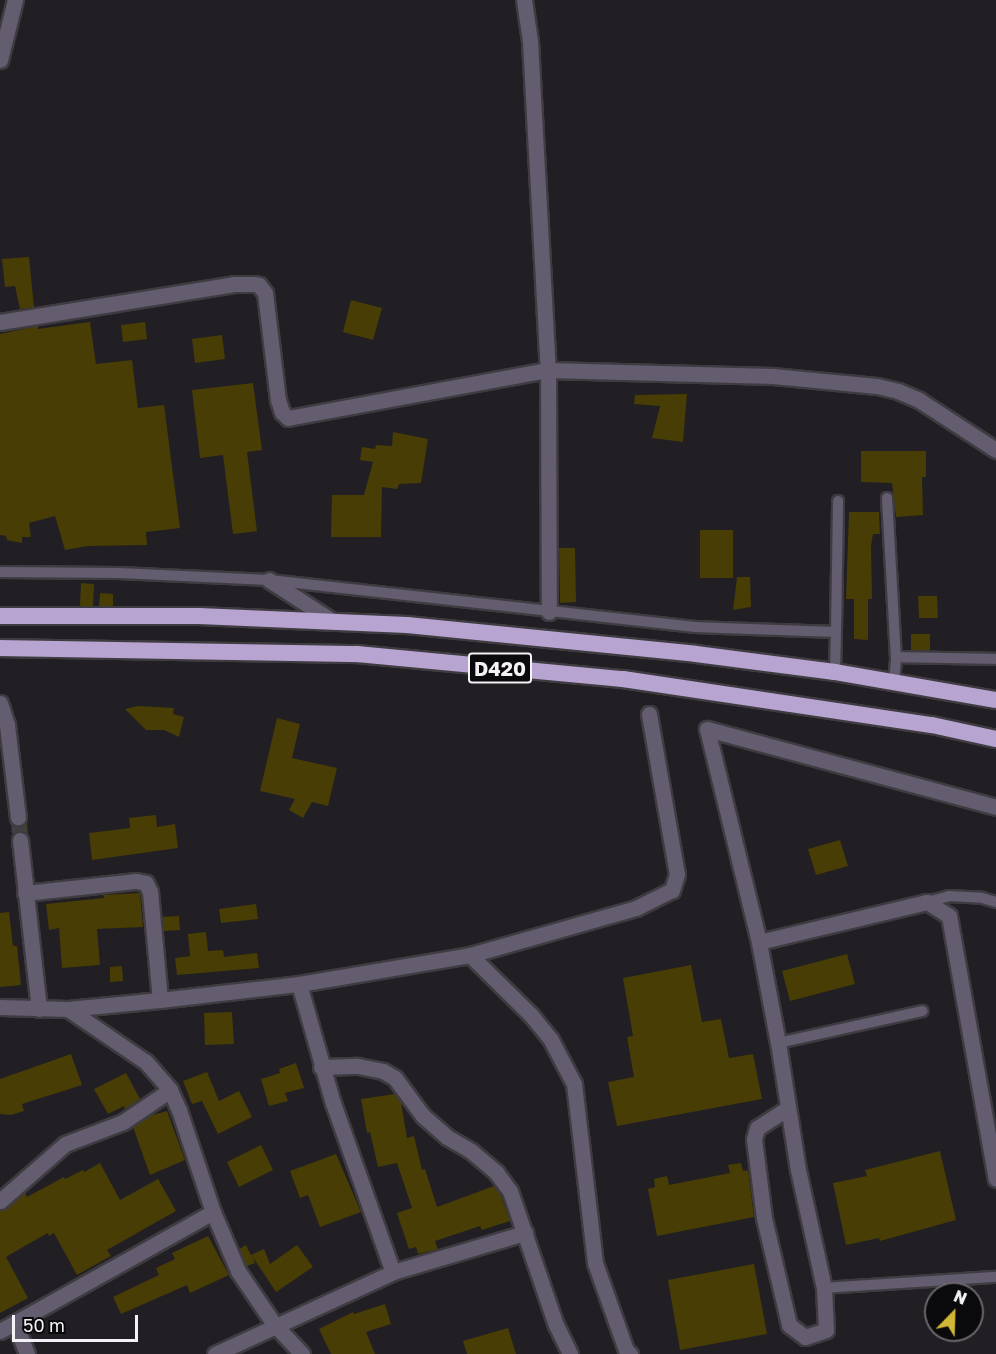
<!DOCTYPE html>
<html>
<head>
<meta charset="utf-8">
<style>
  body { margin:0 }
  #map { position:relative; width:996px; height:1354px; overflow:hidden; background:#211e24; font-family:"Golos Text",sans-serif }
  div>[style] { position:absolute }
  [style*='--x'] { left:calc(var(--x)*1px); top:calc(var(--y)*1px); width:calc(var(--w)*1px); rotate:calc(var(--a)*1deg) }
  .building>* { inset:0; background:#473d05 }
  .minor-tunnel>* { height:15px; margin-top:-7.5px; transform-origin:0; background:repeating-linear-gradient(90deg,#413e44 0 15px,transparent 0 23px) }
  .roads { filter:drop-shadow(2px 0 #3f3c41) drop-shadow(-2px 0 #3f3c41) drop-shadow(0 2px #3f3c41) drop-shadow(0 -2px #3f3c41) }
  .service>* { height:10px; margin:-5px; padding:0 5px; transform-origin:5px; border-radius:5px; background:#645c6f }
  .minor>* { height:15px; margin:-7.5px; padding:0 7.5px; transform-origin:7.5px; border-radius:7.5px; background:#645c6f }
  .tertiary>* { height:15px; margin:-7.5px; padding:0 7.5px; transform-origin:7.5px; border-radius:7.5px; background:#645c6f }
  .trunk>* { height:16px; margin:-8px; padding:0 8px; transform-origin:8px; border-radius:8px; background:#b8a4d0 }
  span { translate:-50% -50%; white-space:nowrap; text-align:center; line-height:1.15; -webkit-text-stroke:6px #0a090b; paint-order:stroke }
  .shield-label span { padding:2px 4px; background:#0a090b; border:2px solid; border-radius:4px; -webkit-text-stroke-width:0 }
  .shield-label { font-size:20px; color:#f4f2f6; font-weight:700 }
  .north { position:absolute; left:924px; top:1282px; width:60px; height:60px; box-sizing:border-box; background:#0a090b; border:2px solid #686669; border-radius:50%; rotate:23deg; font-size:16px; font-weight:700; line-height:24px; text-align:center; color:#f4f2f6 }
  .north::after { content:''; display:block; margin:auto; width:21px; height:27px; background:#d0b736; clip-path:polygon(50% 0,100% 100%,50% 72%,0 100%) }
  .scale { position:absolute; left:12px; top:1315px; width:126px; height:27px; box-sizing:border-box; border:3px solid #f4f2f6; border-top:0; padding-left:8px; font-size:18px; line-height:21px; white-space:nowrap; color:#f4f2f6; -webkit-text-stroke:4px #0a090b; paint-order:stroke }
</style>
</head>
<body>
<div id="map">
  <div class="building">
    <div style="clip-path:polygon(29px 257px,34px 307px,20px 309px,15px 286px,5px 287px,2px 259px)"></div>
    <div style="clip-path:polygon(351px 300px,382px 308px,373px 340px,343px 332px)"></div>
    <div style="clip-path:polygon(90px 322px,96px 364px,132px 360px,138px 408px,164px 405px,180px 528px,146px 532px,147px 545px,88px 546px,65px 550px,55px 516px,29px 523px,31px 537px,22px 537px,22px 543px,7px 540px,6px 536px,0 535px,0 334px,38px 326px,38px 329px)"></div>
    <div style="clip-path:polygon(145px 322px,147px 339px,123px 342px,121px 325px)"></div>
    <div style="clip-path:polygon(222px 335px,225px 359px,195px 363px,192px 339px)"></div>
    <div style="clip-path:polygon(253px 383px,262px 450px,247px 452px,257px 531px,233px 534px,223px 455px,200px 458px,192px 390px)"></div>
    <div style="clip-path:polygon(687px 394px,683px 442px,652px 438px,660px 406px,634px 404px,635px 395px)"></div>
    <div style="clip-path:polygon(393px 432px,428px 439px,421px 483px,399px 484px,397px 489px,382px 487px,381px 537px,331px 537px,332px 495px,364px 495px,373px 462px,360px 460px,362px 447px,375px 449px,376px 445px,392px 446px)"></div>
    <div style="clip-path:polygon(861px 451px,926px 451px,926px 477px,922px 477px,923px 515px,896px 517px,892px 483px,861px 482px)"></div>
    <div style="clip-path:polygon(849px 512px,879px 512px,880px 534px,873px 534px,871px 546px,872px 599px,868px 599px,868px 640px,854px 639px,854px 599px,846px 599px)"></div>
    <div style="clip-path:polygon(700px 530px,733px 530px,733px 578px,700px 578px)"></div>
    <div style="clip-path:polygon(559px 548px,575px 548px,576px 602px,560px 603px)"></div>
    <div style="clip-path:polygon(737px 577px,750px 577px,751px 607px,733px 610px)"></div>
    <div style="clip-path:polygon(81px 583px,94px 584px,93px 606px,80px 606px)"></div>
    <div style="clip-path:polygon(100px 593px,113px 594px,113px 606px,99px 606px)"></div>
    <div style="clip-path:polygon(918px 596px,937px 596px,938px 618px,919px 618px)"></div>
    <div style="clip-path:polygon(911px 634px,930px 634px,930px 650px,911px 650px)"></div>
    <div style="clip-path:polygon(138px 706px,174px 708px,173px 714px,184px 717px,179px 737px,164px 730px,146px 730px,125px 709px)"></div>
    <div style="clip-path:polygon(277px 718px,300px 724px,292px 758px,337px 768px,328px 806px,312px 802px,303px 818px,289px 810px,295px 799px,260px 791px)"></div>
    <div style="clip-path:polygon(156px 815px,157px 827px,175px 824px,178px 848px,92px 860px,89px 833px,130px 828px,129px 818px)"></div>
    <div style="clip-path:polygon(27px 820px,28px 834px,20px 830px,14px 832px,14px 826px,23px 825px)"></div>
    <div style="clip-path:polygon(840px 840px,848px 866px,816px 875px,808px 849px)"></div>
    <div style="clip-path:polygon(140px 893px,143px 927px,97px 929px,100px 965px,62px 968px,59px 928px,49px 930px,46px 904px,104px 898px,103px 895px)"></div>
    <div style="clip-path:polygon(256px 904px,258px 919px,221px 923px,219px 909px)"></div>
    <div style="clip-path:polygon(9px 912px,13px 946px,17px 946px,21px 985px,0 987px,0 913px)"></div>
    <div style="clip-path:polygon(179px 916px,180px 930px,163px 931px,162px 917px)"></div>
    <div style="clip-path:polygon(206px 932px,208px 951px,223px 950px,224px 957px,257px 953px,259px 968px,177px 975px,175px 958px,190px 956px,188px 934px)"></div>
    <div style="clip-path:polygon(847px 954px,855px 984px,790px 1001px,782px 971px)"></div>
    <div style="clip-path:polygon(691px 965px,702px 1022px,721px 1019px,729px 1058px,753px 1054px,762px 1099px,617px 1126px,608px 1082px,634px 1077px,627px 1037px,633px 1036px,623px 978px)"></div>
    <div style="clip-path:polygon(122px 966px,123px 981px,110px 982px,110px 967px)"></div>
    <div style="clip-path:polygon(232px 1012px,234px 1044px,205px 1045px,204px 1013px)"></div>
    <div style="clip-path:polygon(71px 1054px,82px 1085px,22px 1104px,24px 1111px,11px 1115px,0 1114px,0 1079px)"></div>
    <div style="clip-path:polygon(296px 1063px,304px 1088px,285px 1093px,288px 1101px,269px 1106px,261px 1079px,280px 1073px,279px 1069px)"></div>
    <div style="clip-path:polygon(207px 1072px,219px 1101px,239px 1091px,252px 1117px,218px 1134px,202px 1101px,192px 1104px,183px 1081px)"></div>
    <div style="clip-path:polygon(126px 1073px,140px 1099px,125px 1109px,124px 1106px,108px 1114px,94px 1089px)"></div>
    <div style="clip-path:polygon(395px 1094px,401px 1102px,407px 1138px,414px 1136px,422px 1170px,425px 1169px,437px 1207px,494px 1186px,501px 1196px,510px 1221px,482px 1230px,480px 1226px,435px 1241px,438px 1249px,418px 1254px,416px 1247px,409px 1249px,397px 1213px,412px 1208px,397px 1163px,378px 1167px,370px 1132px,367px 1133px,361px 1099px)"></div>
    <div style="clip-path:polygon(167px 1111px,185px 1160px,150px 1175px,133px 1127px,149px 1116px)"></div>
    <div style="clip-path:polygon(261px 1145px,273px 1170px,239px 1187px,227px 1162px)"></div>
    <div style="clip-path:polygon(940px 1151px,956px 1220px,880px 1241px,879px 1238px,846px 1245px,833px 1183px,867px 1176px,865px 1170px)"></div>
    <div style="clip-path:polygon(336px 1154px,361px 1212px,320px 1227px,308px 1195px,300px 1198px,290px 1171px)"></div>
    <div style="clip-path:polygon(100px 1163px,120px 1200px,158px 1179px,176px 1211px,107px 1250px,111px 1256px,77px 1275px,54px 1233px,49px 1236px,48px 1233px,23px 1247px,6px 1257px,28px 1298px,0 1313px,0 1211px,25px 1193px,27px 1197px,64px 1177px,65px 1179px,83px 1170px,84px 1172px)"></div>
    <div style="clip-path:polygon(741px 1163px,743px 1171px,748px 1170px,754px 1217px,657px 1236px,648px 1189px,655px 1187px,654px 1179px,667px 1176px,669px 1185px,730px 1173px,728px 1165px)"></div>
    <div style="clip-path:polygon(208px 1236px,229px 1275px,190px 1293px,187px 1285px,121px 1314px,113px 1297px,159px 1275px,156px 1268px,175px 1259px,172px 1253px)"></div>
    <div style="clip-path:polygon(246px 1245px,251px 1255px,264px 1249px,270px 1264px,297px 1245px,313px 1267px,276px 1292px,252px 1256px,255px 1263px,247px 1266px,239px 1249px)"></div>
    <div style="clip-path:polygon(754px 1264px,767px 1334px,680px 1350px,668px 1280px)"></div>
    <div style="clip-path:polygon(385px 1304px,391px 1324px,366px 1332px,375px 1354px,331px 1354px,319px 1329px,353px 1312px,354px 1314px)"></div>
    <div style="clip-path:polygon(508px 1328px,516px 1354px,467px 1354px,463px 1341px)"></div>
  </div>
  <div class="minor-tunnel">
    <div style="--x:18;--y:817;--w:23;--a:85"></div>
  </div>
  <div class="roads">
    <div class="service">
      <div style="--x:887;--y:498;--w:159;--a:86.8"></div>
      <div style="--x:0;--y:572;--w:119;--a:0.5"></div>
      <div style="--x:119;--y:573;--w:150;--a:2.7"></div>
      <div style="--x:269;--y:580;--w:429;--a:6.3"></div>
      <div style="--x:695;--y:627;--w:141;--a:2"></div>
      <div style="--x:836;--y:632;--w:40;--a:91.4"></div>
      <div style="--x:836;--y:632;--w:131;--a:-89.1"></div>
      <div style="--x:894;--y:682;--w:25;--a:-85"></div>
      <div style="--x:896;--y:657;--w:100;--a:1.1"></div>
      <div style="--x:927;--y:902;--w:23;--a:-15"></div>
      <div style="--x:949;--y:896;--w:33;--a:3"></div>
      <div style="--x:982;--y:898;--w:15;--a:16"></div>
      <div style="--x:778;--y:1043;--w:148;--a:-12.5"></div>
      <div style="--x:824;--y:1288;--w:172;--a:-3.7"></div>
    </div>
    <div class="minor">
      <div style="--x:524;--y:0;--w:41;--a:81.7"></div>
      <div style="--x:530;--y:41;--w:329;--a:86.9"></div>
      <div style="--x:548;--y:370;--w:242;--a:89.8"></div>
      <div style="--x:0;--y:60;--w:62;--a:-76"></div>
      <div style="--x:0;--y:322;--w:237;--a:-9.2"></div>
      <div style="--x:234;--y:284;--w:20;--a:0"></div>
      <div style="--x:254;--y:284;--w:5;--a:11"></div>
      <div style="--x:259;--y:285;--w:10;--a:53"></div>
      <div style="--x:265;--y:293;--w:108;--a:83.1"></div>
      <div style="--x:278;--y:400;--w:13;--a:72"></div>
      <div style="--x:282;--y:412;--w:8;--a:45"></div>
      <div style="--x:288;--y:418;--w:264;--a:-10.5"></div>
      <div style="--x:548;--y:370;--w:225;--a:1.5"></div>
      <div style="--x:773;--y:376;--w:104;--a:5.5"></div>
      <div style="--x:877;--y:386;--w:22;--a:13"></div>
      <div style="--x:898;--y:391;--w:23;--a:23"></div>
      <div style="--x:919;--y:400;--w:92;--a:33"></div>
      <div style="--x:269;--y:580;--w:77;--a:32.9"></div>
      <div style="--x:0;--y:703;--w:23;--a:72"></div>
      <div style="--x:7;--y:725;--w:93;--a:83.2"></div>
      <div style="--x:649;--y:714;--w:162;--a:80.1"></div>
      <div style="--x:677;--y:874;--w:17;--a:107"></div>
      <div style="--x:20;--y:840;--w:170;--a:83.6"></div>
      <div style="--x:25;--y:893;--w:112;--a:-6.2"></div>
      <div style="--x:136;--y:881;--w:10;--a:11"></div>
      <div style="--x:146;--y:883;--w:10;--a:66"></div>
      <div style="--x:150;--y:892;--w:108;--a:84.7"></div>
      <div style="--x:759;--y:942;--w:173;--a:-13.4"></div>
      <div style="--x:927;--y:902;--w:26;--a:32"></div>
      <div style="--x:949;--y:916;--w:267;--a:79.9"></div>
      <div style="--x:470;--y:955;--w:86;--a:44.5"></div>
      <div style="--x:531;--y:1015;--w:32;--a:51"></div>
      <div style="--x:551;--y:1040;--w:50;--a:62.4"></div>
      <div style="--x:574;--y:1084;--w:180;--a:83.3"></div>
      <div style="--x:595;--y:1263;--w:92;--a:70.4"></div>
      <div style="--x:626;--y:1350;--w:6;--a:45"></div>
      <div style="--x:299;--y:984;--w:124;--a:74.1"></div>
      <div style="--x:333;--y:1103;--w:179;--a:70.5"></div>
      <div style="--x:68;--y:1009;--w:94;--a:34.2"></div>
      <div style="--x:146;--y:1062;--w:37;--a:49"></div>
      <div style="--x:170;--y:1090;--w:22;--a:66"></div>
      <div style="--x:179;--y:1110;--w:108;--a:71.6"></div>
      <div style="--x:213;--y:1212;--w:64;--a:67"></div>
      <div style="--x:238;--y:1271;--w:64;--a:55.8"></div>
      <div style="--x:274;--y:1324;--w:41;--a:47"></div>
      <div style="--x:321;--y:1067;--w:37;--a:-2"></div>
      <div style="--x:358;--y:1066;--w:25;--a:11"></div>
      <div style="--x:383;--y:1071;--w:14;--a:30"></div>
      <div style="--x:395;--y:1078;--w:47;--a:53.6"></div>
      <div style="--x:423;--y:1116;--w:32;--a:41"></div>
      <div style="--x:447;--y:1137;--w:28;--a:30"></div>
      <div style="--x:471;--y:1151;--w:33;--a:40"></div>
      <div style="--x:496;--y:1172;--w:24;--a:54"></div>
      <div style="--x:510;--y:1191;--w:142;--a:71.1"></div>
      <div style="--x:556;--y:1325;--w:32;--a:64"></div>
      <div style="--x:788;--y:1108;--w:37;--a:147"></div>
      <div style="--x:757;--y:1128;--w:11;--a:105"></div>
      <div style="--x:754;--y:1139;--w:80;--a:82.8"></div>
      <div style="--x:764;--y:1218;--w:110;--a:76.8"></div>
      <div style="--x:789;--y:1325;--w:20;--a:37"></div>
      <div style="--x:805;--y:1337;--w:22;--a:-18"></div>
      <div style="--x:826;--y:1330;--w:42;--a:-92.7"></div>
      <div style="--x:824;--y:1288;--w:121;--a:-102.4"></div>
      <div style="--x:798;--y:1170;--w:129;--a:-98.9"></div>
      <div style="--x:778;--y:1043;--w:103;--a:-100.7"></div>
      <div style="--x:759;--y:942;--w:219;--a:-103.7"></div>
      <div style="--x:707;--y:729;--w:299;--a:15.1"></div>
      <div style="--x:0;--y:1201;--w:86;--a:-41.2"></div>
      <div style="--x:65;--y:1144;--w:62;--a:-20.8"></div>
      <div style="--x:123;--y:1122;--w:57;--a:-34.2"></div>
      <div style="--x:15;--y:1324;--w:32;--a:68"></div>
      <div style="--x:0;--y:1331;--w:244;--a:-29.2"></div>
      <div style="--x:215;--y:1354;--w:196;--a:-24.7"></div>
      <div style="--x:393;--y:1272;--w:138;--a:-16.5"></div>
    </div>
    <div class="tertiary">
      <div style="--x:0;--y:1007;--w:68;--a:1.7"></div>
      <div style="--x:68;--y:1009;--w:92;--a:-5.6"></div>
      <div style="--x:160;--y:1000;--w:140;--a:-6.6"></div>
      <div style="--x:299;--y:984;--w:173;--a:-9.6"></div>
      <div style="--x:470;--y:955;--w:173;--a:-15.8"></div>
      <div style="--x:636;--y:908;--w:40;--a:-26.6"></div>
    </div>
    <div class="trunk">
      <div style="--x:0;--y:616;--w:199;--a:0"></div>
      <div style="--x:199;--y:616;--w:208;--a:2.5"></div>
      <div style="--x:407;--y:625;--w:290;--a:5.7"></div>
      <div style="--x:696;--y:654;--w:140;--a:7.4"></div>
      <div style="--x:835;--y:672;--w:163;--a:9.9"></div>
      <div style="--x:0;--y:648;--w:357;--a:1"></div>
      <div style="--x:357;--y:654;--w:267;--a:5.4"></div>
      <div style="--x:623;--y:679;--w:312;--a:8.5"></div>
      <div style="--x:932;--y:725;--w:66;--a:12.3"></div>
    </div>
  </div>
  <div class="shield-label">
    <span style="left:500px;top:668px">D420</span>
  </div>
  <div class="north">N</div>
  <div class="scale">50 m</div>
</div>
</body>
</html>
